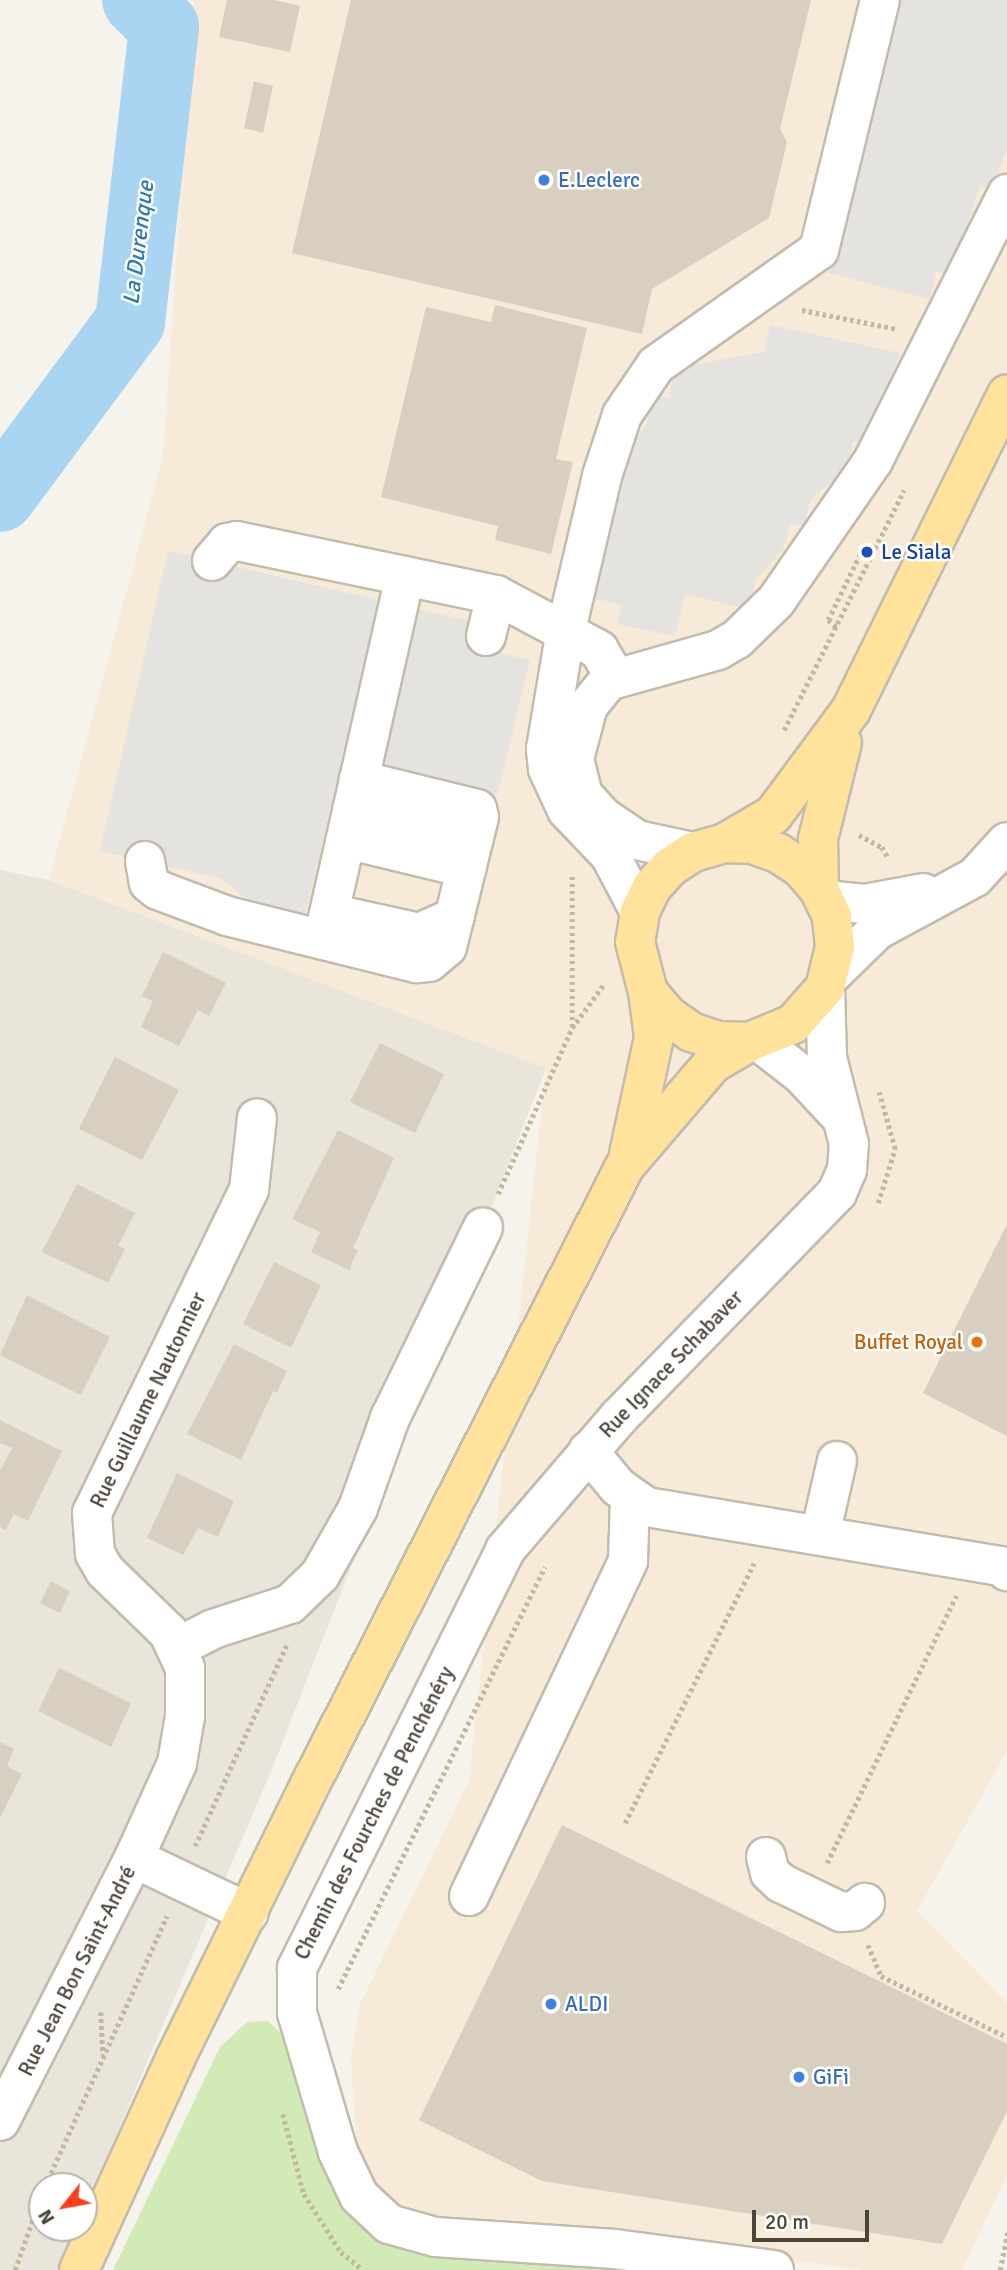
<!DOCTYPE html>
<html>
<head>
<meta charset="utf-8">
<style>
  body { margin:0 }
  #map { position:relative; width:1007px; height:2270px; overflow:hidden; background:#f6f3ec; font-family:Signika,sans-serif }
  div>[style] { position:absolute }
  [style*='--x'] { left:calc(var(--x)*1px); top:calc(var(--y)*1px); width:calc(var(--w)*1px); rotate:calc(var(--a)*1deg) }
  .residential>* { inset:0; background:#eae5da }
  .commercial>* { inset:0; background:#f7ead8 }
  .green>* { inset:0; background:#d2eab5 }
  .parking>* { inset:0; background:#e5e3e0 }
  .river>* { height:70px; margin:-35px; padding:0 35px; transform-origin:35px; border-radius:35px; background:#a9d4f2 }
  .building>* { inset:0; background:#d8cfc1 }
  .path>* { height:4.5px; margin-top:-2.25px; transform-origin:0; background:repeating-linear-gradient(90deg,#c4b79f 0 3.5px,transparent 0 7px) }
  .roads { filter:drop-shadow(2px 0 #c2bbae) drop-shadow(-2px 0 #c2bbae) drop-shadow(0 2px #c2bbae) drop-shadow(0 -2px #c2bbae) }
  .minor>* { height:38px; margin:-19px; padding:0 19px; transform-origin:19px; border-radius:19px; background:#fff }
  .major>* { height:38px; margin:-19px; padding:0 19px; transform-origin:19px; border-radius:19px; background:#ffe39c }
  .dots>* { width:19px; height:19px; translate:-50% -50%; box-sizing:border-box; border:4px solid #fff; border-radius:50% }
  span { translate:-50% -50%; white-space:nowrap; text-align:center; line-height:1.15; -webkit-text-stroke:5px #fff; paint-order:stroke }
  .shop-label { font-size:21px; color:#366cbe }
  .left { translate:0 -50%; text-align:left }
  .transit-label { font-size:21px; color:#164399 }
  .food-label { font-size:21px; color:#c56008 }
  .right { translate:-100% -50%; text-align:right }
  .street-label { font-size:21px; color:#4b4439 }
  .water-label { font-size:23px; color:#2e7ab2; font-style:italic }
  .north { position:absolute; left:28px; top:2172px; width:70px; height:70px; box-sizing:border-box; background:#fff; border:2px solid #b7b4b0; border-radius:50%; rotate:239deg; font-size:19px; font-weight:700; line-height:28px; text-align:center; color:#4b4439 }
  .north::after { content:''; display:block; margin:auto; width:24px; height:32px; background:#fc3f1d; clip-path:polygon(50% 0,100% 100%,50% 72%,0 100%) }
  .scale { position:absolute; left:752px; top:2210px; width:117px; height:32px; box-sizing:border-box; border:4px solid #4b4439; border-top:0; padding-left:9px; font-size:21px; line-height:24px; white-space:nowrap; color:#4b4439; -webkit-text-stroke:5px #fff; paint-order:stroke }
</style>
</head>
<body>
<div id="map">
  <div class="residential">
    <div style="clip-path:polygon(0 870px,49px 880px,546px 1068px,272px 1769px,84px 2210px,84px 2186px,42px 2186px,42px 2228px,77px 2228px,59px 2270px,0 2270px)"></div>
  </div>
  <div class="commercial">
    <div style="clip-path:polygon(194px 0,1007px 0,1007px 1751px,917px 1911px,1007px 2003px,1007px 2175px,962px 2270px,863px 2270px,566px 2227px,416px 2215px,396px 2207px,368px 2181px,357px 2151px,351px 2059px,360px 2004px,469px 1781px,546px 1068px,49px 880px,163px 456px)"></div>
  </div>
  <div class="green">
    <div style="clip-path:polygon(268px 2021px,281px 2033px,296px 2065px,332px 2190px,371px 2230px,426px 2255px,514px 2256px,655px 2270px,113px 2270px,220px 2047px,247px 2022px)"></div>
  </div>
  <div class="parking">
    <div style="clip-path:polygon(890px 0,1007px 0,1007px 149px,992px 189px,980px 186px,951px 274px,936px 272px,930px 299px,828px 273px)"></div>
    <div style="clip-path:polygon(770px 325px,900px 353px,869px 444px,853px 441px,847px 469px,811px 499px,804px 526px,790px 524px,783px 550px,757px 578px,748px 609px,685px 594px,675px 636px,617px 624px,622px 605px,593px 598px,626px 455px,647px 422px,653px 396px,669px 398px,675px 368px,764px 352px)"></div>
    <div style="clip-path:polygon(168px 551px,470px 621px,504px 654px,530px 660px,497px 796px,342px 759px,305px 916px,251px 902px,219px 878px,100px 851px)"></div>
  </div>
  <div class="river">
    <div style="--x:0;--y:497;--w:218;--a:-53.4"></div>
    <div style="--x:130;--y:322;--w:297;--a:-83.4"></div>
    <div style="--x:164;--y:27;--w:38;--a:-135"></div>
  </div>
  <div class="building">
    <div style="clip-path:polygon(227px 0,274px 0,300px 6px,290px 52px,219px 37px)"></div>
    <div style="clip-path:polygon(351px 0,811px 0,780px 129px,787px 142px,769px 218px,652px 289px,642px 334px,292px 253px)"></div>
    <div style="clip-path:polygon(254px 81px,273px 86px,263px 133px,244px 128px)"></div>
    <div style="clip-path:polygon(495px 305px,587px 328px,556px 459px,573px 462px,551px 554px,495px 540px,498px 526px,381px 497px,426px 307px,491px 322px)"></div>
    <div style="clip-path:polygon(163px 952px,226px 983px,209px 1016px,198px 1010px,179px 1046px,141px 1027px,153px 1001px,142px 996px)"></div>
    <div style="clip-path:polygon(380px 1043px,444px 1074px,415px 1133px,350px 1102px)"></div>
    <div style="clip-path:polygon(115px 1057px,179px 1090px,142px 1160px,79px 1129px)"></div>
    <div style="clip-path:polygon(338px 1130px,394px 1158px,353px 1248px,358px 1250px,349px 1270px,311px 1252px,320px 1232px,292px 1219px)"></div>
    <div style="clip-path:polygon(77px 1184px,135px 1213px,118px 1246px,125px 1249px,108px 1283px,42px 1252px)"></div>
    <div style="clip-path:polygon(1007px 1224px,1007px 1436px,923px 1393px)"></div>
    <div style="clip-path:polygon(274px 1262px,321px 1285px,291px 1348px,243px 1324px)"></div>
    <div style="clip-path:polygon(27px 1295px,110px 1337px,81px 1395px,0 1355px)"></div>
    <div style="clip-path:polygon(234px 1344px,287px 1371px,277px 1393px,273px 1391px,241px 1460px,187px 1434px)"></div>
    <div style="clip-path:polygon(0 1420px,62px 1451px,28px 1521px,14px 1514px,6px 1530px,0 1527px,0 1471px,12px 1448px,0 1443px)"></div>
    <div style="clip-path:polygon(177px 1473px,234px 1501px,218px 1537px,198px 1528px,183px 1555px,147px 1538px)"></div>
    <div style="clip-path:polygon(51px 1581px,70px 1591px,60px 1613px,40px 1603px)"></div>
    <div style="clip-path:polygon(59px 1668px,131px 1703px,111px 1747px,38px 1711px)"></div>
    <div style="clip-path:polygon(0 1742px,14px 1749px,7px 1766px,22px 1774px,0 1818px)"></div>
    <div style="clip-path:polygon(562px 1825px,1007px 2044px,1007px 2111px,942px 2244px,542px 2181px,419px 2120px)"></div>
  </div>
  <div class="path">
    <div style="--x:802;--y:310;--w:97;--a:11.3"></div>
    <div style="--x:836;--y:627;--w:11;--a:-139"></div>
    <div style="--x:828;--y:620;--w:73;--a:-64.1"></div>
    <div style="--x:784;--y:730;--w:268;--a:-63.4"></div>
    <div style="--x:859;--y:835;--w:26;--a:28"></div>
    <div style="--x:882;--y:847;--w:14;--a:60"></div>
    <div style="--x:572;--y:1027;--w:152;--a:-90"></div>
    <div style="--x:498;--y:1194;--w:182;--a:-66"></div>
    <div style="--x:572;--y:1028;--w:54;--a:-54"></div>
    <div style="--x:878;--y:1203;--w:57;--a:-72.5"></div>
    <div style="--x:895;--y:1149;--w:59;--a:-105.7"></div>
    <div style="--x:625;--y:1823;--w:290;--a:-63.6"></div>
    <div style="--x:195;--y:1846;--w:222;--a:-65.5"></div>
    <div style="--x:827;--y:1863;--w:297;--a:-64.2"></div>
    <div style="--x:868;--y:1945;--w:34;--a:67"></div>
    <div style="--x:881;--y:1976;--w:140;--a:25.8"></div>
    <div style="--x:338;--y:1989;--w:470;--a:-63.9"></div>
    <div style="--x:101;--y:2012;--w:43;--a:87.3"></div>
    <div style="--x:283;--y:2114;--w:83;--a:75.3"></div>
    <div style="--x:304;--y:2194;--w:69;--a:57.5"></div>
    <div style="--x:341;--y:2252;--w:28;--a:39"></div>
    <div style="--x:45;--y:2186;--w:296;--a:-65.7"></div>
    <div style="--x:15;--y:2270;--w:82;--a:-70.7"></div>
    <div style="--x:1000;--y:2270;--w:38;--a:-79"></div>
  </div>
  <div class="roads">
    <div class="minor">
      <div style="--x:212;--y:561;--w:23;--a:-50"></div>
      <div style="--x:227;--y:543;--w:10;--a:-11"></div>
      <div style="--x:237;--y:541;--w:265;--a:11.8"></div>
      <div style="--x:496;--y:595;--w:117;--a:28.1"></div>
      <div style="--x:599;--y:650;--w:24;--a:60"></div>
      <div style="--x:611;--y:671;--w:10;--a:107"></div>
      <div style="--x:486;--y:636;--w:42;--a:-76.3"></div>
      <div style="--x:352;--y:810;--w:125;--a:12.9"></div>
      <div style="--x:346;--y:839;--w:124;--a:13.5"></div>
      <div style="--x:693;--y:852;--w:57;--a:-167.9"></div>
      <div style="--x:637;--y:840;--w:41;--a:-145.9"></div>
      <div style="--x:603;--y:817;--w:30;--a:-132"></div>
      <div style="--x:583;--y:795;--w:37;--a:-104"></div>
      <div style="--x:574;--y:759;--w:55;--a:-75.2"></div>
      <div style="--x:588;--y:706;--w:32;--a:-51"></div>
      <div style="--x:608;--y:681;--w:114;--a:-15.7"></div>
      <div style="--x:718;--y:650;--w:22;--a:-30"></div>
      <div style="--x:737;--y:639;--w:54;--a:-44.3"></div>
      <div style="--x:776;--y:601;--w:170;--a:-55.3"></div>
      <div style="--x:873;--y:461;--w:299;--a:-63.3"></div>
      <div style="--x:145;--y:861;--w:22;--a:80"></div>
      <div style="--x:149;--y:883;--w:11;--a:38"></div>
      <div style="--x:158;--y:890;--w:74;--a:20.6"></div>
      <div style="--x:227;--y:916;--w:195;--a:14"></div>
      <div style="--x:416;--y:963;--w:13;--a:-4"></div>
      <div style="--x:429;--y:962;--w:23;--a:-40"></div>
      <div style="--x:447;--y:947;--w:134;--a:-76.2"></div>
      <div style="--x:479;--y:817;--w:8;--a:-104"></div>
      <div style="--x:477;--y:809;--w:122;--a:-166.2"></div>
      <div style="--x:825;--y:900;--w:40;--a:5.7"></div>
      <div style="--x:865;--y:904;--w:59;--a:-10.7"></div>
      <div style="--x:640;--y:912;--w:64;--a:-117.8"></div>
      <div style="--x:610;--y:855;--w:62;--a:-133.7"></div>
      <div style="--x:567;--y:810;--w:45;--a:-114.9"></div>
      <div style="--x:548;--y:769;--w:20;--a:-96"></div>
      <div style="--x:546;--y:749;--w:121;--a:-80.5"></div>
      <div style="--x:566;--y:630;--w:158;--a:-76.8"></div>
      <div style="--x:602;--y:476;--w:64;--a:-71.8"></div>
      <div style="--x:622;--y:415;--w:60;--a:-55.8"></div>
      <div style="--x:656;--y:365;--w:199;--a:-35.2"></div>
      <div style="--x:819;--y:250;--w:257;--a:-76.3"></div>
      <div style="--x:329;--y:913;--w:92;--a:12.5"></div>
      <div style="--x:419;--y:933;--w:39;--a:-24"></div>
      <div style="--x:323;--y:940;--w:373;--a:-77.3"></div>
      <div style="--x:829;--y:977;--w:67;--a:-44.4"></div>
      <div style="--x:877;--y:930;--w:111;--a:-28.4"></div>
      <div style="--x:975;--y:877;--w:47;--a:-47.6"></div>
      <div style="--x:757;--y:1040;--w:57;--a:37.9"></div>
      <div style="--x:802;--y:1075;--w:57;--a:47.1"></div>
      <div style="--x:588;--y:1451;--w:47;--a:50.2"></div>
      <div style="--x:618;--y:1487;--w:35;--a:35"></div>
      <div style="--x:647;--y:1507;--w:358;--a:9.5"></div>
      <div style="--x:1000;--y:1566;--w:9;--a:36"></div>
      <div style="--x:820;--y:1535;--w:76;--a:-77.1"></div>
      <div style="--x:178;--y:1647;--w:39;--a:-27"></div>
      <div style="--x:213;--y:1629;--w:81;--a:-18"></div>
      <div style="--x:290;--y:1604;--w:42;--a:-44"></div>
      <div style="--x:320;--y:1575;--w:77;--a:-60.4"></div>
      <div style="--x:358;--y:1508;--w:96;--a:-70.4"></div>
      <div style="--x:390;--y:1418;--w:212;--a:-64"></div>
      <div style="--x:766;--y:1857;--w:16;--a:76"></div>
      <div style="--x:770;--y:1873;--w:15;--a:42"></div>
      <div style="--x:781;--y:1883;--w:67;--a:25.8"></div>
      <div style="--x:841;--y:1912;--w:14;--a:-4"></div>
      <div style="--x:855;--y:1911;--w:13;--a:-39"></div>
      <div style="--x:134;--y:1858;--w:104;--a:-65.6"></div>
      <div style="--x:177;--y:1763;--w:48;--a:-80.3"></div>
      <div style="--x:185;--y:1716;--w:48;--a:-90"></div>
      <div style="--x:185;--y:1668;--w:40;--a:-115"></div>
      <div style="--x:168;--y:1632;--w:88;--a:-135.9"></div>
      <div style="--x:105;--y:1571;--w:20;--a:-120"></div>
      <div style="--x:95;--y:1554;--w:41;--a:-94.2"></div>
      <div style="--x:92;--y:1513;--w:359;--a:-64.1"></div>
      <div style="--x:249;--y:1190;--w:72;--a:-83.7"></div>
      <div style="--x:469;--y:1896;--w:371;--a:-64.6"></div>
      <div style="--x:628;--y:1561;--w:64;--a:-88.2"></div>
      <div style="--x:0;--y:2121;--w:295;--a:-63"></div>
      <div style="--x:134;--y:1858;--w:127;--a:25.6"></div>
      <div style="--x:774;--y:2270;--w:160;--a:-172.5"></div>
      <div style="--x:615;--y:2249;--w:180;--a:-176.2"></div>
      <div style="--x:435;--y:2237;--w:48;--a:-164.2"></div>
      <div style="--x:389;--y:2224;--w:41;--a:-137"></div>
      <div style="--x:359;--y:2196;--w:49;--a:-115.5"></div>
      <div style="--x:338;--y:2152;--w:145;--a:-106.4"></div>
      <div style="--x:297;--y:2013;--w:45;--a:-90"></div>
      <div style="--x:297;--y:1968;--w:467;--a:-63.5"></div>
      <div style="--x:505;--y:1550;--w:175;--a:-49.4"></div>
      <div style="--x:619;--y:1417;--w:313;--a:-45.8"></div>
      <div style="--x:837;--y:1193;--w:25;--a:-67"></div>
      <div style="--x:847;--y:1170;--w:26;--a:-86"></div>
      <div style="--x:849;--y:1144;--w:89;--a:-104.3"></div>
      <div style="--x:827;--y:1058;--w:70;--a:-91.6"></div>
    </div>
    <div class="major">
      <div style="--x:725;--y:843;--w:56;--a:-30.3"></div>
      <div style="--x:773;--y:815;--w:131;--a:-53.4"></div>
      <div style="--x:851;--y:710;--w:352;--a:-63.7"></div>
      <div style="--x:819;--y:889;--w:50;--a:-91.1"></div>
      <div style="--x:818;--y:839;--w:99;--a:-76"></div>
      <div style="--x:629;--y:1154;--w:120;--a:-77.9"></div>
      <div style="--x:654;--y:1037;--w:45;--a:-97.6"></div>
      <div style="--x:79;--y:2270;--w:234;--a:-65.5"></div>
      <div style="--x:176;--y:2057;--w:314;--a:-63.8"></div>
      <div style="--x:315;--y:1775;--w:683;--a:-63.02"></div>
      <div style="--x:625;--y:1166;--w:134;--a:-49.5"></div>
      <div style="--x:712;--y:1064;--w:43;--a:-30.7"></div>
      <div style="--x:749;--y:1042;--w:48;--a:-22.2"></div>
      <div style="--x:793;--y:1024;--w:48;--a:-48.4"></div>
      <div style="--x:825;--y:988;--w:42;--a:-76.3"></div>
      <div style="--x:835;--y:947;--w:31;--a:-96"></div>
      <div style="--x:832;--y:916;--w:30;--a:-116"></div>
      <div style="--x:819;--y:889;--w:28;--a:-131"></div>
      <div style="--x:801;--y:868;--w:27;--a:-147"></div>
      <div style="--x:778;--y:853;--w:28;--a:-161"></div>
      <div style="--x:752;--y:844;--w:27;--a:-178"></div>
      <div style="--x:725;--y:843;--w:33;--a:164"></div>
      <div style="--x:693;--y:852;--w:27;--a:147"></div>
      <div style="--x:670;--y:867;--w:27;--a:132"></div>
      <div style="--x:652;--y:887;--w:28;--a:116"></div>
      <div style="--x:640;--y:912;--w:30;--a:99"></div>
      <div style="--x:635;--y:942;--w:52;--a:75.4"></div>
      <div style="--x:648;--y:992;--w:30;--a:50"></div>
      <div style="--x:667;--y:1015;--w:29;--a:35"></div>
      <div style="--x:691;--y:1032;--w:29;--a:18"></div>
      <div style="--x:719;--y:1041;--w:30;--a:2"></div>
    </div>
  </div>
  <div class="dots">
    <div style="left:544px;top:180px;background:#3f7fe0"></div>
    <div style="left:867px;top:552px;background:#1a4fb4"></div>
    <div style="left:977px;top:1342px;background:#e8710a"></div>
    <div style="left:551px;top:2004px;background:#3f7fe0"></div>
    <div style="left:799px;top:2077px;background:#3f7fe0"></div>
  </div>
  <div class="shop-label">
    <span class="left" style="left:558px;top:180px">E.Leclerc</span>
    <span class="left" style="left:565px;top:2004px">ALDI</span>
    <span class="left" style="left:813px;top:2077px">GiFi</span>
  </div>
  <div class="transit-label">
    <span class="left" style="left:881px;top:552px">Le Siala</span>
  </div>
  <div class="food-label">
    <span class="right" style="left:963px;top:1342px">Buffet Royal</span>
  </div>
  <div class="street-label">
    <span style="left:671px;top:1364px;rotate:-46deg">Rue Ignace Schabaver</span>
    <span style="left:148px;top:1400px;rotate:-64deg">Rue Guillaume Nautonnier</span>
    <span style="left:374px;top:1813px;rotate:-63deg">Chemin des Fourches de Penchénéry</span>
    <span style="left:77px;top:1971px;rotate:-63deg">Rue Jean Bon Saint-André</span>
  </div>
  <div class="water-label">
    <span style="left:139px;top:243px;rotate:-83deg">La Durenque</span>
  </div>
  <div class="north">N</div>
  <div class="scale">20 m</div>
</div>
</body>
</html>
